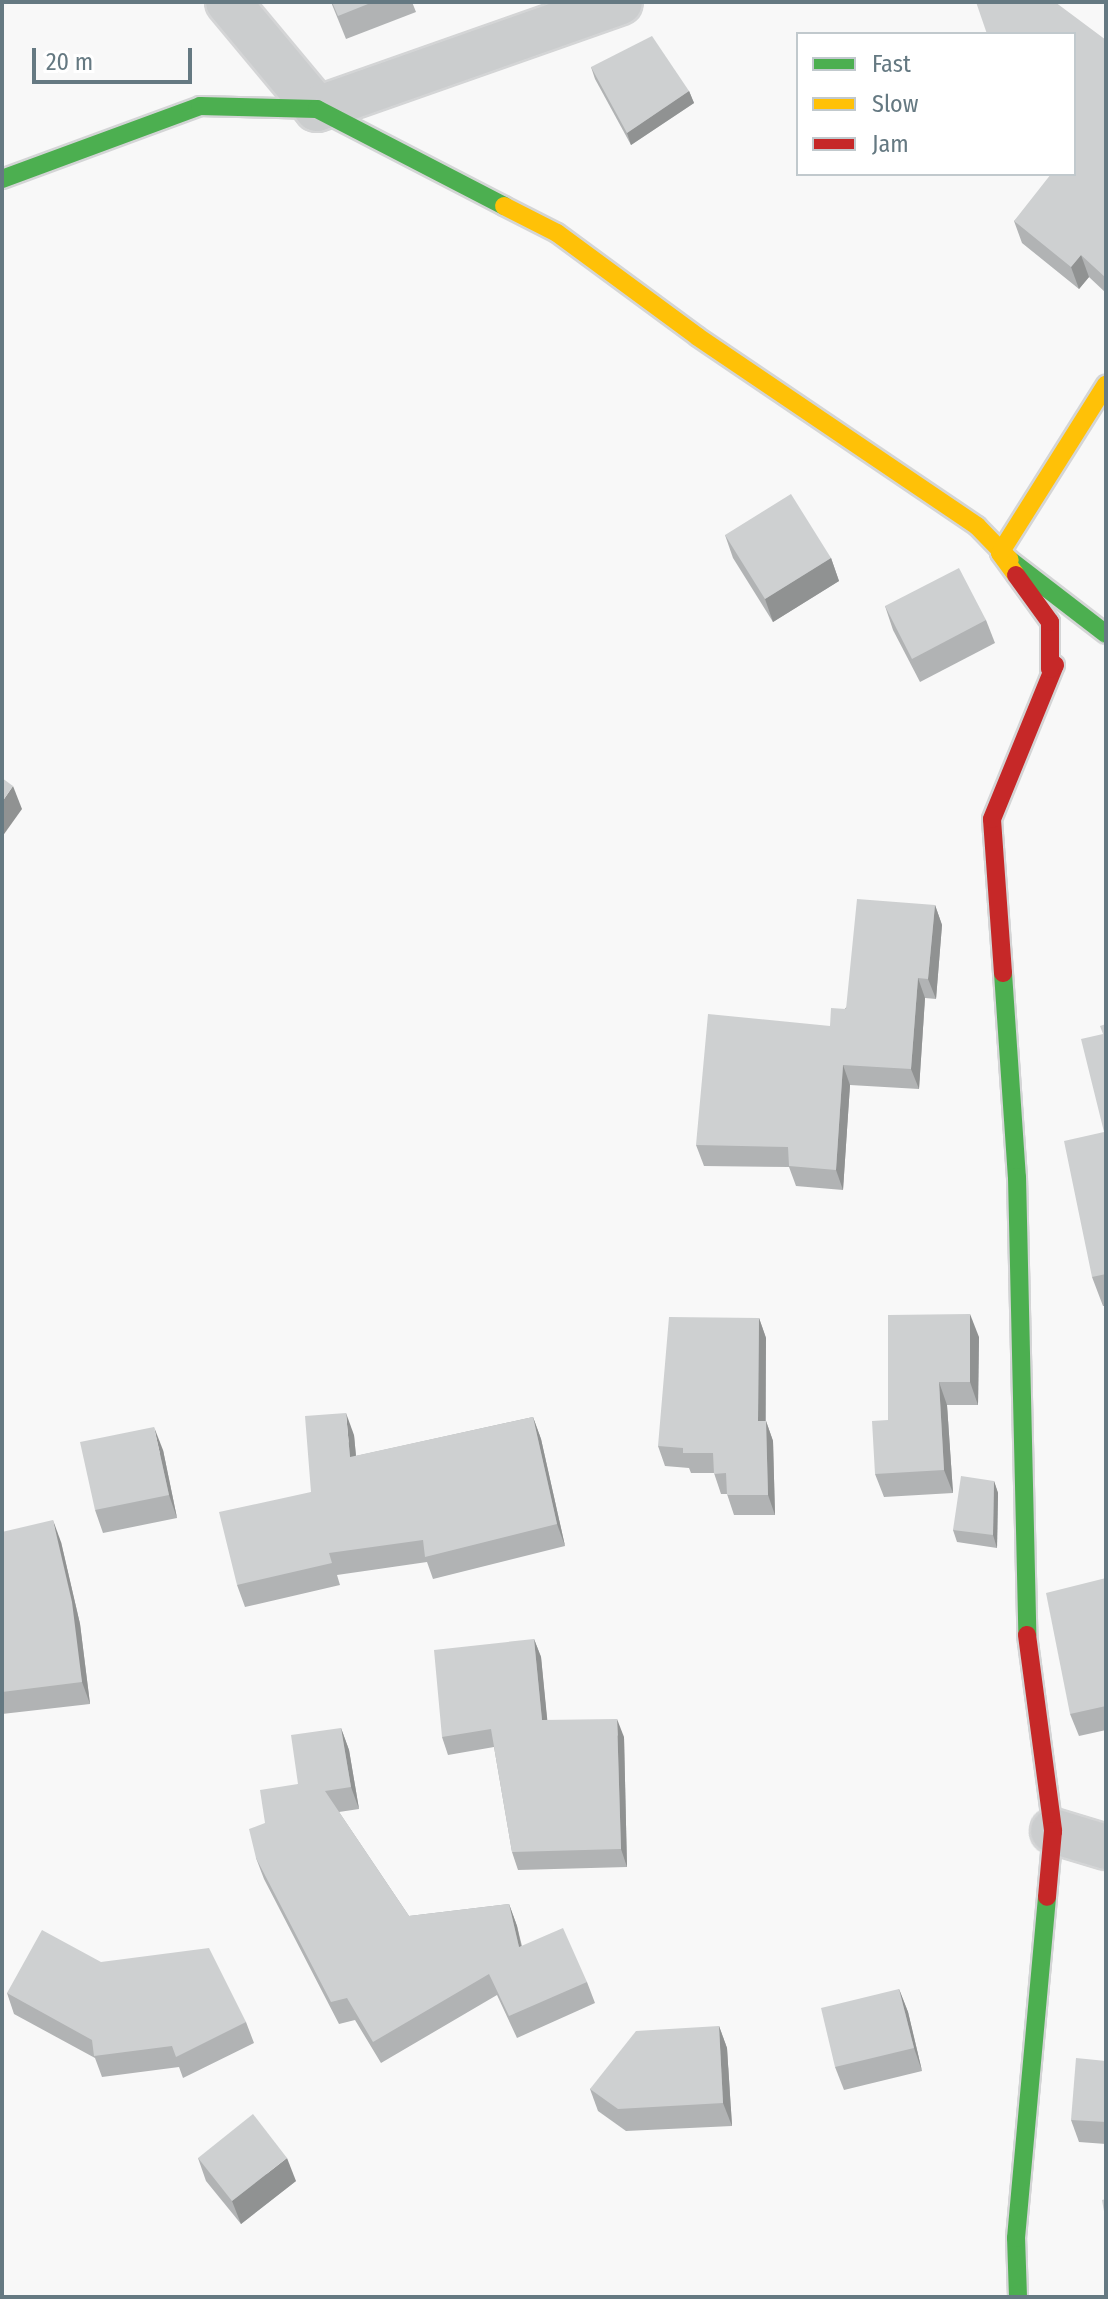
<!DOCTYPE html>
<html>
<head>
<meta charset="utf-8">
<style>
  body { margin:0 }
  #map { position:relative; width:1108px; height:2299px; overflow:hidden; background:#f8f8f8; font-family:"Fira Sans Condensed",sans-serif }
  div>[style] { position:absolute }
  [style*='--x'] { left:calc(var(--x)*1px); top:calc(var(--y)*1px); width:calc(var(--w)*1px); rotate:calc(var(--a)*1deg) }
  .roads { filter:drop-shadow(2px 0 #d4d5d6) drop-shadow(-2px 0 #d4d5d6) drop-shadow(0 2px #d4d5d6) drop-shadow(0 -2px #d4d5d6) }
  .street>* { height:44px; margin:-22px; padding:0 22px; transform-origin:22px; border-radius:22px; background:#cbcdce }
  .fast>* { height:18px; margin:-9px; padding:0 9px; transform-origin:9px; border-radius:9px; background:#4caf50 }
  .slow>* { height:18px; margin:-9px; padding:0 9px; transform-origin:9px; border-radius:9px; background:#ffc107 }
  .jam>* { height:18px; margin:-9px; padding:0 9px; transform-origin:9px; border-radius:9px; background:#c62828 }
  .wall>* { inset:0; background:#b1b3b4 }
  .shaded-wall>* { inset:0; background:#909292 }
  .building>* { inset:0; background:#ced0d1 }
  span { translate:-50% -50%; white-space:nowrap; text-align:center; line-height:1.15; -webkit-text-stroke:8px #fff; paint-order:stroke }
  .frame { position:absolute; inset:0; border:4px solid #657982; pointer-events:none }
  .legend { position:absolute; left:796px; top:32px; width:280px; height:144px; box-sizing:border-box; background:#fff; border:2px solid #c1c9cd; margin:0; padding:10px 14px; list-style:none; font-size:24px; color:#657982 }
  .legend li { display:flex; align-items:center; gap:16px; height:40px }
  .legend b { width:40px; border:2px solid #c1c9cd }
  .scale { position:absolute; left:32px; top:48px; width:160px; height:36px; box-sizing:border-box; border:4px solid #657982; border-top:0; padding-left:10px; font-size:24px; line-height:28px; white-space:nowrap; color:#657982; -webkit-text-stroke:6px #fff; paint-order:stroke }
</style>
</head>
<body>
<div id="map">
  <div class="roads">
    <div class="street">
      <div style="--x:228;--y:2;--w:139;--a:50.2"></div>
      <div style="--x:317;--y:109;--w:321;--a:-19.4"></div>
      <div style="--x:1053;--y:1831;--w:55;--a:16.8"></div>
    </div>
    <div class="fast">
      <div style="--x:2;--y:179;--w:211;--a:-20.2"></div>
      <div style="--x:200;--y:106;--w:117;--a:1.5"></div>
      <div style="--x:317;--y:109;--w:211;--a:27.4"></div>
      <div style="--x:1010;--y:560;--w:121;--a:37.6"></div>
      <div style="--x:1003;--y:973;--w:204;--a:86.1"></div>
      <div style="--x:1017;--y:1177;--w:458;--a:88.7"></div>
      <div style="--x:1018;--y:2297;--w:59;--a:-91.9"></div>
      <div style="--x:1016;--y:2238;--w:342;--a:-84.8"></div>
    </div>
    <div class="slow">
      <div style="--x:504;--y:206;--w:59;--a:27"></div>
      <div style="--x:557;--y:233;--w:175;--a:36.4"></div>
      <div style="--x:698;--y:337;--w:337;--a:34.1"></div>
      <div style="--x:977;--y:526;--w:47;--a:45.9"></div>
      <div style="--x:1016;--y:575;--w:27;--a:-126"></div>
      <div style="--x:1000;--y:553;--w:199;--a:-57.8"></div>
    </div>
    <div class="jam">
      <div style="--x:1003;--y:973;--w:154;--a:-94.1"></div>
      <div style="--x:992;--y:819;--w:166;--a:-67.8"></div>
      <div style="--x:1055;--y:665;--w:6;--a:141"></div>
      <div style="--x:1050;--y:669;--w:47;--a:-90"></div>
      <div style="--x:1050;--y:622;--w:58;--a:-125.9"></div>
      <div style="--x:1027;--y:1635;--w:198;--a:82.4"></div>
      <div style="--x:1053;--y:1831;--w:66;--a:95.2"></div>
    </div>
  </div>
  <div class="wall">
    <div style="clip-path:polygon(331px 2px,412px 2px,416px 12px,346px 39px)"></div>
    <div style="clip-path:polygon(1106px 40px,1106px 293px,1089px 277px,1079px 289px,1022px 243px,1014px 221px,1074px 174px)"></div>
    <div style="clip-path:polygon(591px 67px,689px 91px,694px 103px,631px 145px,595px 79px)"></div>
    <div style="clip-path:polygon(725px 535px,831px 558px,839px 581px,773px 622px,733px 558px)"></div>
    <div style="clip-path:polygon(885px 606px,986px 620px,995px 643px,920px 682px,893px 630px)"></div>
    <div style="clip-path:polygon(935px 905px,942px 925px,936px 999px,925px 998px,919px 1089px,850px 1085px,843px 1190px,796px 1186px,789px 1167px,704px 1166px,696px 1145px,830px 1026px)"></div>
    <div style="clip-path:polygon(1106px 1024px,1106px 1306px,1103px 1306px,1092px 1277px,1104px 1132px,1103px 1034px)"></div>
    <div style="clip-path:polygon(759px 1318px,766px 1338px,766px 1421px,773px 1441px,775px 1515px,734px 1515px,727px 1494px,721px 1494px,714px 1473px,691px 1473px,689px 1468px,665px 1466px,658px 1446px)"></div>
    <div style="clip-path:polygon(979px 1337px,978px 1405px,947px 1405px,953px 1493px,884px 1497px,875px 1474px,888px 1420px)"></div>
    <div style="clip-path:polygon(533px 1417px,541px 1439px,565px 1546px,433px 1579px,427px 1562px,337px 1575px,340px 1585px,245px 1607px,237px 1585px,311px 1492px,354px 1435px,356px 1456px)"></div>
    <div style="clip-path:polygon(163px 1450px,177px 1518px,103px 1533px,95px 1510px)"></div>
    <div style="clip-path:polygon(994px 1481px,998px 1493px,997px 1548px,957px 1542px,953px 1530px)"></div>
    <div style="clip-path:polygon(2px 1532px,61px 1542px,80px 1624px,90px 1704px,2px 1714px)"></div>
    <div style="clip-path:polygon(1106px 1578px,1106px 1730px,1079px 1736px,1070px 1714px)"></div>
    <div style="clip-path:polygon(534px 1639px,541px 1657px,547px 1720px,624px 1737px,627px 1867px,518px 1870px,512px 1852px,494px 1747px,448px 1755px,442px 1737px)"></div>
    <div style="clip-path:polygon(341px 1728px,349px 1750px,359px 1809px,339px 1812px,409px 1916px,509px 1904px,517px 1926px,522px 1946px,587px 1982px,595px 2003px,517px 2038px,497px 1995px,381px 2063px,355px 2020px,339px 2024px,264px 1879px,256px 1858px,265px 1823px,298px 1784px)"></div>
    <div style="clip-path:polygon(101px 1962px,246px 2022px,254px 2043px,183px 2078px,179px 2067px,102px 2077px,95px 2058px,14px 2014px,7px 1993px)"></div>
    <div style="clip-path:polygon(899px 1989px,908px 2012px,922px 2071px,844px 2090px,835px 2067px)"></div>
    <div style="clip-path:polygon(719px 2026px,727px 2048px,732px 2126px,626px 2131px,598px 2111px,590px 2089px)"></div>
    <div style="clip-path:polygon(1106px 2061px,1106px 2144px,1079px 2142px,1071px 2120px)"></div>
    <div style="clip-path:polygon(198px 2158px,296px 2181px,241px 2224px,206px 2181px)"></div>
  </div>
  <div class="shaded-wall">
    <div style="clip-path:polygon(689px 91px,694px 103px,631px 145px,627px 133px)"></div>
    <div style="clip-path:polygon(1081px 255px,1089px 277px,1079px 289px,1071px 267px)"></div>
    <div style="clip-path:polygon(831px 558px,839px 581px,773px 622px,765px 599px)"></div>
    <div style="clip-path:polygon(13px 786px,22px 809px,2px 837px,2px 802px)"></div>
    <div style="clip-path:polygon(935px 905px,942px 925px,936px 999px,928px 979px)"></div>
    <div style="clip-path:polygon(918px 978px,925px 998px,919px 1089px,911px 1069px)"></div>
    <div style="clip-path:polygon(843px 1065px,850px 1085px,843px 1190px,836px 1170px)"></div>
    <div style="clip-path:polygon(970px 1314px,979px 1337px,978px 1405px,970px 1382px)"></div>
    <div style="clip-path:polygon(759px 1318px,766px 1338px,765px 1441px,758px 1421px)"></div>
    <div style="clip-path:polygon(939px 1382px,947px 1405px,953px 1493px,944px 1470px)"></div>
    <div style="clip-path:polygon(346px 1413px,354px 1435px,358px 1478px,350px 1457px)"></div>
    <div style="clip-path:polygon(533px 1417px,541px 1439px,565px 1546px,557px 1524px)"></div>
    <div style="clip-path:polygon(766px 1421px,773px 1441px,775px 1515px,768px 1495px)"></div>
    <div style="clip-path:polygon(154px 1427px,163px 1450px,177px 1518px,169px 1495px)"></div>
    <div style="clip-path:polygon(994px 1481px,998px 1493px,997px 1548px,993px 1535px)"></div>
    <div style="clip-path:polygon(53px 1520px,61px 1542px,80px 1624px,90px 1704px,82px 1682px)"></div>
    <div style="clip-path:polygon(534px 1639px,541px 1657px,549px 1737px,542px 1720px)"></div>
    <div style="clip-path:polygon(617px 1719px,624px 1737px,627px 1867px,621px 1849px)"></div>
    <div style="clip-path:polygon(341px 1728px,349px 1750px,359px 1809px,351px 1787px)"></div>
    <div style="clip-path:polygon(509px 1904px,517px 1926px,526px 1969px,519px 1947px)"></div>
    <div style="clip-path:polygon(899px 1989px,908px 2012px,922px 2071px,914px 2048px)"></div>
    <div style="clip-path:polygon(719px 2026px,727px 2048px,732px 2126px,723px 2103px)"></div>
    <div style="clip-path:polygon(287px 2158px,296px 2181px,241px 2224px,232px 2201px)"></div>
  </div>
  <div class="building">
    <div style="clip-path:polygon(332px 2px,373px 2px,338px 16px)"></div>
    <div style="clip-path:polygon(976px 2px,1055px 2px,1106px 40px,1106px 278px,1081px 255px,1071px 267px,1014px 221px,1051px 174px,1074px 174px,1074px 34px,987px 34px)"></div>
    <div style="clip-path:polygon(652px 36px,689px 91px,627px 133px,591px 67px)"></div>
    <div style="clip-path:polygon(791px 494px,831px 558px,765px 599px,725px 535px)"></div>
    <div style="clip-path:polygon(959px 568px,986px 620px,912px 659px,885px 606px)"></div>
    <div style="clip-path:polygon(2px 778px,13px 786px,2px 802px)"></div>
    <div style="clip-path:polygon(857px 899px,935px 905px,928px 979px,918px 978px,911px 1069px,843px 1065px,836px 1170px,789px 1166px,788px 1147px,696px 1145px,708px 1014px,830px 1026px,831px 1008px,846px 1009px)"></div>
    <div style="clip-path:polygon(1106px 1024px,1106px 1274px,1092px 1277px,1064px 1141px,1104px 1132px,1081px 1039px,1103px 1034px,1100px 1026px)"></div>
    <div style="clip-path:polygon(970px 1314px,970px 1382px,939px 1382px,944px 1470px,875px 1474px,872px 1421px,888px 1420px,888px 1315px)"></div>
    <div style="clip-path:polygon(669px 1317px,759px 1318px,758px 1421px,766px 1421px,768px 1495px,727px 1495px,726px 1473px,714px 1474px,713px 1453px,683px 1453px,683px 1448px,658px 1446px)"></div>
    <div style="clip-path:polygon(346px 1413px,350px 1457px,533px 1417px,557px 1524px,425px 1557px,423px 1540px,329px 1553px,332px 1563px,237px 1585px,219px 1512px,311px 1492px,305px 1416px)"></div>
    <div style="clip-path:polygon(154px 1427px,169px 1495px,95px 1510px,80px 1442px)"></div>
    <div style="clip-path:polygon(961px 1476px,994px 1481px,993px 1535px,953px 1530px)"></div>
    <div style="clip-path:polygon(53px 1520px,72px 1602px,82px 1682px,2px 1692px,2px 1532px)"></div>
    <div style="clip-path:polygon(1106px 1578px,1106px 1706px,1070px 1714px,1046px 1593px)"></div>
    <div style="clip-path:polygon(534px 1639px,542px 1720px,617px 1719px,621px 1849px,512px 1852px,491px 1729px,442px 1737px,434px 1650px)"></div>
    <div style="clip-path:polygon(341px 1728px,351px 1787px,325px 1791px,409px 1916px,509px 1904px,519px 1947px,563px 1928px,587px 1982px,509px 2016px,489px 1974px,373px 2042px,347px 1998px,331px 2002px,256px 1858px,249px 1829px,265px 1823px,260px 1790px,298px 1784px,291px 1735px)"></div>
    <div style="clip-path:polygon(42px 1930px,101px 1962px,209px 1948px,246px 2022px,176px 2057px,172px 2046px,94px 2056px,92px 2040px,7px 1993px)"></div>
    <div style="clip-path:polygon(899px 1989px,914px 2048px,835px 2067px,821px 2008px)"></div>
    <div style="clip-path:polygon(719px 2026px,723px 2103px,618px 2109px,590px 2089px,636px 2031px)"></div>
    <div style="clip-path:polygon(1076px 2058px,1106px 2061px,1106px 2122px,1071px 2120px)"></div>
    <div style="clip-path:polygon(253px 2114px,287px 2158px,232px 2201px,198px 2158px)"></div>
    <div style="clip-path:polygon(1106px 2199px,1106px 2223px,1102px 2200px)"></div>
  </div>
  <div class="frame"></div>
  <ul class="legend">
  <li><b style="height:10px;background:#4caf50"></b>Fast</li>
  <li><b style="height:10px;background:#ffc107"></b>Slow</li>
  <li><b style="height:10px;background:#c62828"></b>Jam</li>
  </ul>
  <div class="scale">20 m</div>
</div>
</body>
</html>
